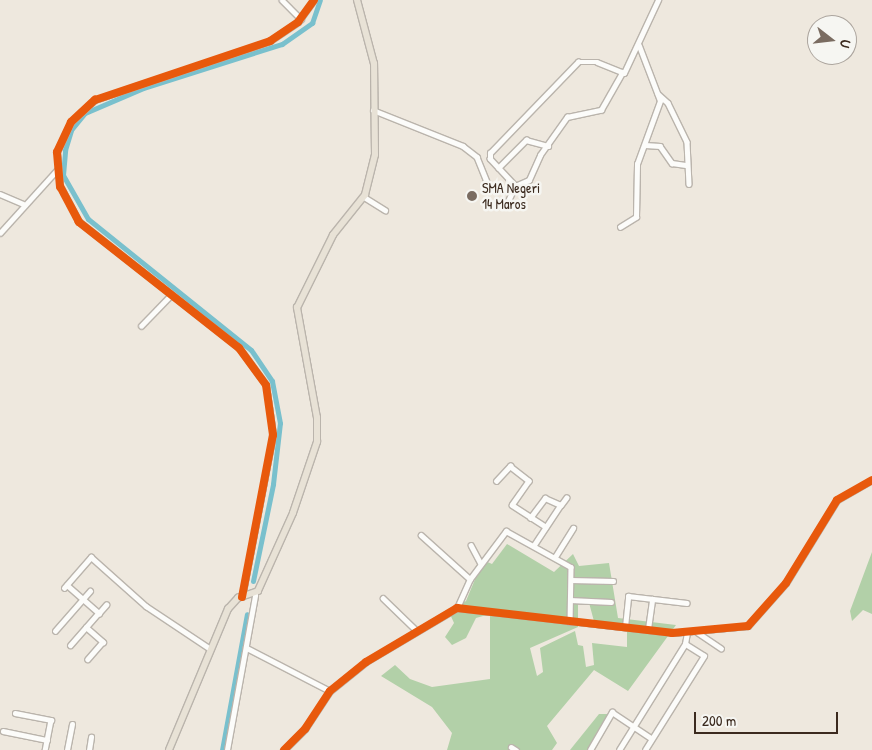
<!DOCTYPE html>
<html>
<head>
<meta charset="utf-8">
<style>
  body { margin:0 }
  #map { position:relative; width:872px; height:750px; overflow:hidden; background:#eee8de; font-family:"Patrick Hand",sans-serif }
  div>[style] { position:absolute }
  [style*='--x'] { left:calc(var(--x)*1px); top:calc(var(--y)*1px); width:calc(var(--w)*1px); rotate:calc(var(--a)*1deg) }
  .forest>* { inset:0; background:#b2d0a8 }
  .canal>* { height:5px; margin:-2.5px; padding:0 2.5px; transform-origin:2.5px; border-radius:2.5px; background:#79c0cd }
  .roads { filter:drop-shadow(1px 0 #bab4ac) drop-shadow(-1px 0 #bab4ac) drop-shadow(0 1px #bab4ac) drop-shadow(0 -1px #bab4ac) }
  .minor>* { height:4.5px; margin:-2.25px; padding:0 2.25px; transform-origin:2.25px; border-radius:2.25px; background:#fcfcfa }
  .major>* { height:5.5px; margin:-2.75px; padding:0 2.75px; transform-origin:2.75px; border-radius:2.75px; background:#e8e2d6 }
  .cycleway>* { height:8px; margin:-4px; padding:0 4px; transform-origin:4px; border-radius:4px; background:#e8590c }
  .dots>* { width:14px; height:14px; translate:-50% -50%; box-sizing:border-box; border:2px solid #f6f6f2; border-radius:50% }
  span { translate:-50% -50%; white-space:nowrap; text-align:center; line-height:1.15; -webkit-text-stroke:5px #f6f6f2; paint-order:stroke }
  .poi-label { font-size:14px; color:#3b2a1e }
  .left { translate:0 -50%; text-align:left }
  .north { position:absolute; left:807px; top:15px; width:50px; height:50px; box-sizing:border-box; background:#f6f6f2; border:1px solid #aba49d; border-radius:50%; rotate:106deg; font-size:14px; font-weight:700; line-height:20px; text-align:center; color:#3b2a1e }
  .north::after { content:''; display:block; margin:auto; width:18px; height:22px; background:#7a6c61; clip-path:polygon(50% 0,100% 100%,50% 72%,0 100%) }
  .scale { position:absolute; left:694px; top:712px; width:144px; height:22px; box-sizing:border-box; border:2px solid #3b2a1e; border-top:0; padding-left:6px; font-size:15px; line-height:18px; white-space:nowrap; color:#3b2a1e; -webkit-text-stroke:4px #f6f6f2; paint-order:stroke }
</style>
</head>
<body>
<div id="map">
  <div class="forest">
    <div style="clip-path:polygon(evenodd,507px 544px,554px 572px,573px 554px,579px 566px,609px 563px,618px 618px,676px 625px,628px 691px,594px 670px,547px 726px,557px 743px,552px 750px,447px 750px,452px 733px,432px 707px,381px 676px,395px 665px,410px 679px,432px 687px,490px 679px,490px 614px,476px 618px,466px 638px,452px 645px,445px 637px,454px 623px,449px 612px,466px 601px,483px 560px,492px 564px,507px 544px,578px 598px,588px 599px,595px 625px,627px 627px,627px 647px,592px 643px,594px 665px,586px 667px,583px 646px,578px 645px,575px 631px,540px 648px,543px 672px,537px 676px,530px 648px,578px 627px,578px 598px)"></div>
    <div style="clip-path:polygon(872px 552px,872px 614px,863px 610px,852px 621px,850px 611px)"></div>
    <div style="clip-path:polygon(599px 714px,608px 714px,587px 750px,570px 750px)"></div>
  </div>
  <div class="canal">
    <div style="--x:253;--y:581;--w:99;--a:-78.3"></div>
    <div style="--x:273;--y:484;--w:61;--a:-83.5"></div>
    <div style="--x:280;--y:423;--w:43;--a:-100.8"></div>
    <div style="--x:272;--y:381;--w:37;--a:-124"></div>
    <div style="--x:251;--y:350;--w:209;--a:-141.2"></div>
    <div style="--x:88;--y:219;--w:51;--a:-119.6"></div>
    <div style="--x:63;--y:175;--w:25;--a:-85"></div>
    <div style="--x:65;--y:150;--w:21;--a:-73"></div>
    <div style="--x:71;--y:130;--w:22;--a:-51"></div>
    <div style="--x:85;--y:113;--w:63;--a:-23.3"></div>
    <div style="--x:143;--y:88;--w:146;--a:-17.6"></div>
    <div style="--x:282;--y:44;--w:37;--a:-35"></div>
    <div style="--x:312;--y:23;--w:24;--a:-71"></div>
    <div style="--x:222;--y:750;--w:138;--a:-79.6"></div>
  </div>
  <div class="roads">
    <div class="minor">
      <div style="--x:282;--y:0;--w:27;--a:45"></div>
      <div style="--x:658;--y:94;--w:13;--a:42"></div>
      <div style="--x:668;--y:103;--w:43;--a:64"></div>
      <div style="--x:687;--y:142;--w:42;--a:87.3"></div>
      <div style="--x:373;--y:110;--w:97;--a:21.8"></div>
      <div style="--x:463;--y:146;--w:18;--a:38"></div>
      <div style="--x:477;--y:157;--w:35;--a:68"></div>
      <div style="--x:645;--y:145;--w:15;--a:4"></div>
      <div style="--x:660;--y:146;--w:21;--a:55"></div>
      <div style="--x:672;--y:163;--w:15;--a:8"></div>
      <div style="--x:498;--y:168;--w:40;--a:-45"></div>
      <div style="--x:526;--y:140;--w:23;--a:15"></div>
      <div style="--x:515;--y:186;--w:15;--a:-23"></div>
      <div style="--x:529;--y:180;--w:27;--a:-66"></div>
      <div style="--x:540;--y:155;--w:47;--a:-54.6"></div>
      <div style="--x:567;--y:117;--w:35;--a:-12"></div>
      <div style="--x:601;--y:110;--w:43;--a:-60.4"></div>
      <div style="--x:0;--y:194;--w:25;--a:23"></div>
      <div style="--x:364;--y:197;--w:25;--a:32"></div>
      <div style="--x:508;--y:201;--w:17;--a:-65"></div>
      <div style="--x:515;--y:186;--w:37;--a:-133"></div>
      <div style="--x:490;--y:159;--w:6;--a:-90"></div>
      <div style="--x:490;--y:153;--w:127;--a:-46"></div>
      <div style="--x:578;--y:62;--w:19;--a:0"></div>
      <div style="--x:597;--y:62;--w:29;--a:22"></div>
      <div style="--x:624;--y:73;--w:81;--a:-65"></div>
      <div style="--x:620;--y:227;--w:19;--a:-32"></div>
      <div style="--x:636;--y:217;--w:53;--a:-88.9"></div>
      <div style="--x:637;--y:164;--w:67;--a:-69.9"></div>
      <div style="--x:660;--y:101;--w:59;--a:-110.9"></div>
      <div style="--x:0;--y:233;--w:85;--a:-47.9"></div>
      <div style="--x:141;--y:326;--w:42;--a:-46"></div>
      <div style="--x:496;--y:481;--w:21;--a:-47"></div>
      <div style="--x:510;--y:466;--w:24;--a:38"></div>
      <div style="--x:529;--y:481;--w:29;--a:125"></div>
      <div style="--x:512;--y:505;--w:40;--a:32.9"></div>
      <div style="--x:561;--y:505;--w:9;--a:-54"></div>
      <div style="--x:530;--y:518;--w:25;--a:-53"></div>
      <div style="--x:545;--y:498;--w:17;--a:24"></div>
      <div style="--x:561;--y:505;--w:49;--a:123.4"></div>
      <div style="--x:421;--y:535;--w:66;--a:41.9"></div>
      <div style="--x:471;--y:545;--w:21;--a:62"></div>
      <div style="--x:555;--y:557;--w:34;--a:-58"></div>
      <div style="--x:571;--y:580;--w:42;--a:1.4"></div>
      <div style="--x:67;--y:585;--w:43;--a:41.2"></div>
      <div style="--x:99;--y:613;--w:43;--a:131.2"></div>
      <div style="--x:64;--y:588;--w:41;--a:-48.9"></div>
      <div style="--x:91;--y:557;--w:74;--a:41.7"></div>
      <div style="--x:146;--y:606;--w:76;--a:33.7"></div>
      <div style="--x:242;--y:597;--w:165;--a:-79.2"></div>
      <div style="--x:273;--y:435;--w:50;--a:-98"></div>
      <div style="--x:266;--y:385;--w:46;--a:-126.1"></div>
      <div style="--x:239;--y:348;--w:204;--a:-141.8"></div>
      <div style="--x:79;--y:222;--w:40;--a:-118"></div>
      <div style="--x:60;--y:187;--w:35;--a:-95"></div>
      <div style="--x:57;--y:152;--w:33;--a:-65"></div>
      <div style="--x:71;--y:122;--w:33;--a:-43"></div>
      <div style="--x:95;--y:100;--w:185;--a:-18.6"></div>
      <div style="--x:270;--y:41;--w:34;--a:-34"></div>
      <div style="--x:298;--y:22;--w:27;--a:-54"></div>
      <div style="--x:383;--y:598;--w:47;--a:44.1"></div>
      <div style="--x:570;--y:600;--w:41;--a:2.8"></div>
      <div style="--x:457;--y:608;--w:32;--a:-66"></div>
      <div style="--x:470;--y:579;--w:60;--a:-53.1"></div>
      <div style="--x:506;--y:531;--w:74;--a:29"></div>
      <div style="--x:571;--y:567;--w:55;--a:91"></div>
      <div style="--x:99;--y:613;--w:11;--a:-49"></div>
      <div style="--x:86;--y:627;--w:23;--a:41"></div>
      <div style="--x:103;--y:642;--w:23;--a:131"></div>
      <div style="--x:625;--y:627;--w:31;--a:-84"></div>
      <div style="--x:628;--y:596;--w:59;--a:6.8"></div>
      <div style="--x:648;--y:629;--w:30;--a:-82"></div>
      <div style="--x:55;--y:631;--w:53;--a:-48.8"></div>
      <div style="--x:697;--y:632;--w:29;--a:34"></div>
      <div style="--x:247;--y:648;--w:93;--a:27.4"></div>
      <div style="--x:15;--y:713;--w:37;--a:11"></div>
      <div style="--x:51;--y:720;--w:31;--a:101"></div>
      <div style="--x:3;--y:731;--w:45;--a:11.6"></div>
      <div style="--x:511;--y:747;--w:6;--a:31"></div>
      <div style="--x:67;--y:750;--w:26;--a:-79"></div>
      <div style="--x:89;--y:750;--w:13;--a:-81"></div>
      <div style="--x:227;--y:750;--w:157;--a:-79.7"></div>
      <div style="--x:284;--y:750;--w:30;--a:-45"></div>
      <div style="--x:305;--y:729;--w:45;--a:-56.7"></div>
      <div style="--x:330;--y:691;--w:46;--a:-38.9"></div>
      <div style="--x:366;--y:662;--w:106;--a:-30.7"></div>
      <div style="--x:457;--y:608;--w:216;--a:6.6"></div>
      <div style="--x:672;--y:633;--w:76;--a:-5.3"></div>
      <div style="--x:748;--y:626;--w:57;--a:-48.5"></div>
      <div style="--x:786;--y:583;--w:97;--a:-58.4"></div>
      <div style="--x:837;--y:500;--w:40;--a:-29.7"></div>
      <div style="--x:590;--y:750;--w:44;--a:-59.9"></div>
      <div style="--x:612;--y:712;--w:47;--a:33.7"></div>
      <div style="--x:619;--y:750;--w:125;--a:-58.1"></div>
      <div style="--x:685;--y:644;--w:11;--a:-80"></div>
      <div style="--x:645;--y:750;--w:111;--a:-57.9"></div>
      <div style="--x:704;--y:656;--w:22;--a:-148"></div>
    </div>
    <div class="major">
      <div style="--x:169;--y:750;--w:153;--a:-67.3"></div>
      <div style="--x:228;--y:609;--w:15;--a:-48"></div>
      <div style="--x:238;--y:598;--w:21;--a:-19"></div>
      <div style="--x:258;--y:591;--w:85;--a:-65.8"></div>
      <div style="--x:293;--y:513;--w:75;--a:-71.3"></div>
      <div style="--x:317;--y:442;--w:24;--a:-90"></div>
      <div style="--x:317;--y:418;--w:112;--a:-100.3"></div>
      <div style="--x:297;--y:308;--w:81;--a:-63.7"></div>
      <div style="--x:333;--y:235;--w:51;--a:-51.3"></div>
      <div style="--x:365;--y:195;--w:41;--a:-76"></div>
      <div style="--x:375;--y:155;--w:91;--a:-90.6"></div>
      <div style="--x:374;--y:64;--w:66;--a:-104.9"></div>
    </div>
  </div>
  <div class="cycleway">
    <div style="--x:242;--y:597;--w:165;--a:-79.2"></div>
    <div style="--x:273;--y:435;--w:50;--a:-98"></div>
    <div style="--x:266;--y:385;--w:46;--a:-126.1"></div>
    <div style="--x:239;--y:348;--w:204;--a:-141.8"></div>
    <div style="--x:79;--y:222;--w:40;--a:-118"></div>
    <div style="--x:60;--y:187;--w:35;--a:-95"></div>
    <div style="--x:57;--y:152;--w:33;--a:-65"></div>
    <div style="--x:71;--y:122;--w:33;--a:-43"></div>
    <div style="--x:95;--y:100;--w:185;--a:-18.6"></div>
    <div style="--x:270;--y:41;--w:34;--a:-34"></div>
    <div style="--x:298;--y:22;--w:27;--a:-54"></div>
    <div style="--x:284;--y:750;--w:30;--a:-45"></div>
    <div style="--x:305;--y:729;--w:45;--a:-56.7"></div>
    <div style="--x:330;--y:691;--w:46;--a:-38.9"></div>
    <div style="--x:366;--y:662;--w:106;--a:-30.7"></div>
    <div style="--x:457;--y:608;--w:216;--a:6.6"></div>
    <div style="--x:672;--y:633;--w:76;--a:-5.3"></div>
    <div style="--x:748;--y:626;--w:57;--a:-48.5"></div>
    <div style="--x:786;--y:583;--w:97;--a:-58.4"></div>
    <div style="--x:837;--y:500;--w:40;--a:-29.7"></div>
  </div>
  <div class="dots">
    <div style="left:472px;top:196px;background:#7a6c61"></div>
  </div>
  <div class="poi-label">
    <span class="left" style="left:482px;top:196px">SMA Negeri<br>14 Maros</span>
  </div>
  <div class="north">U</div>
  <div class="scale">200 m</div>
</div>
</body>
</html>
